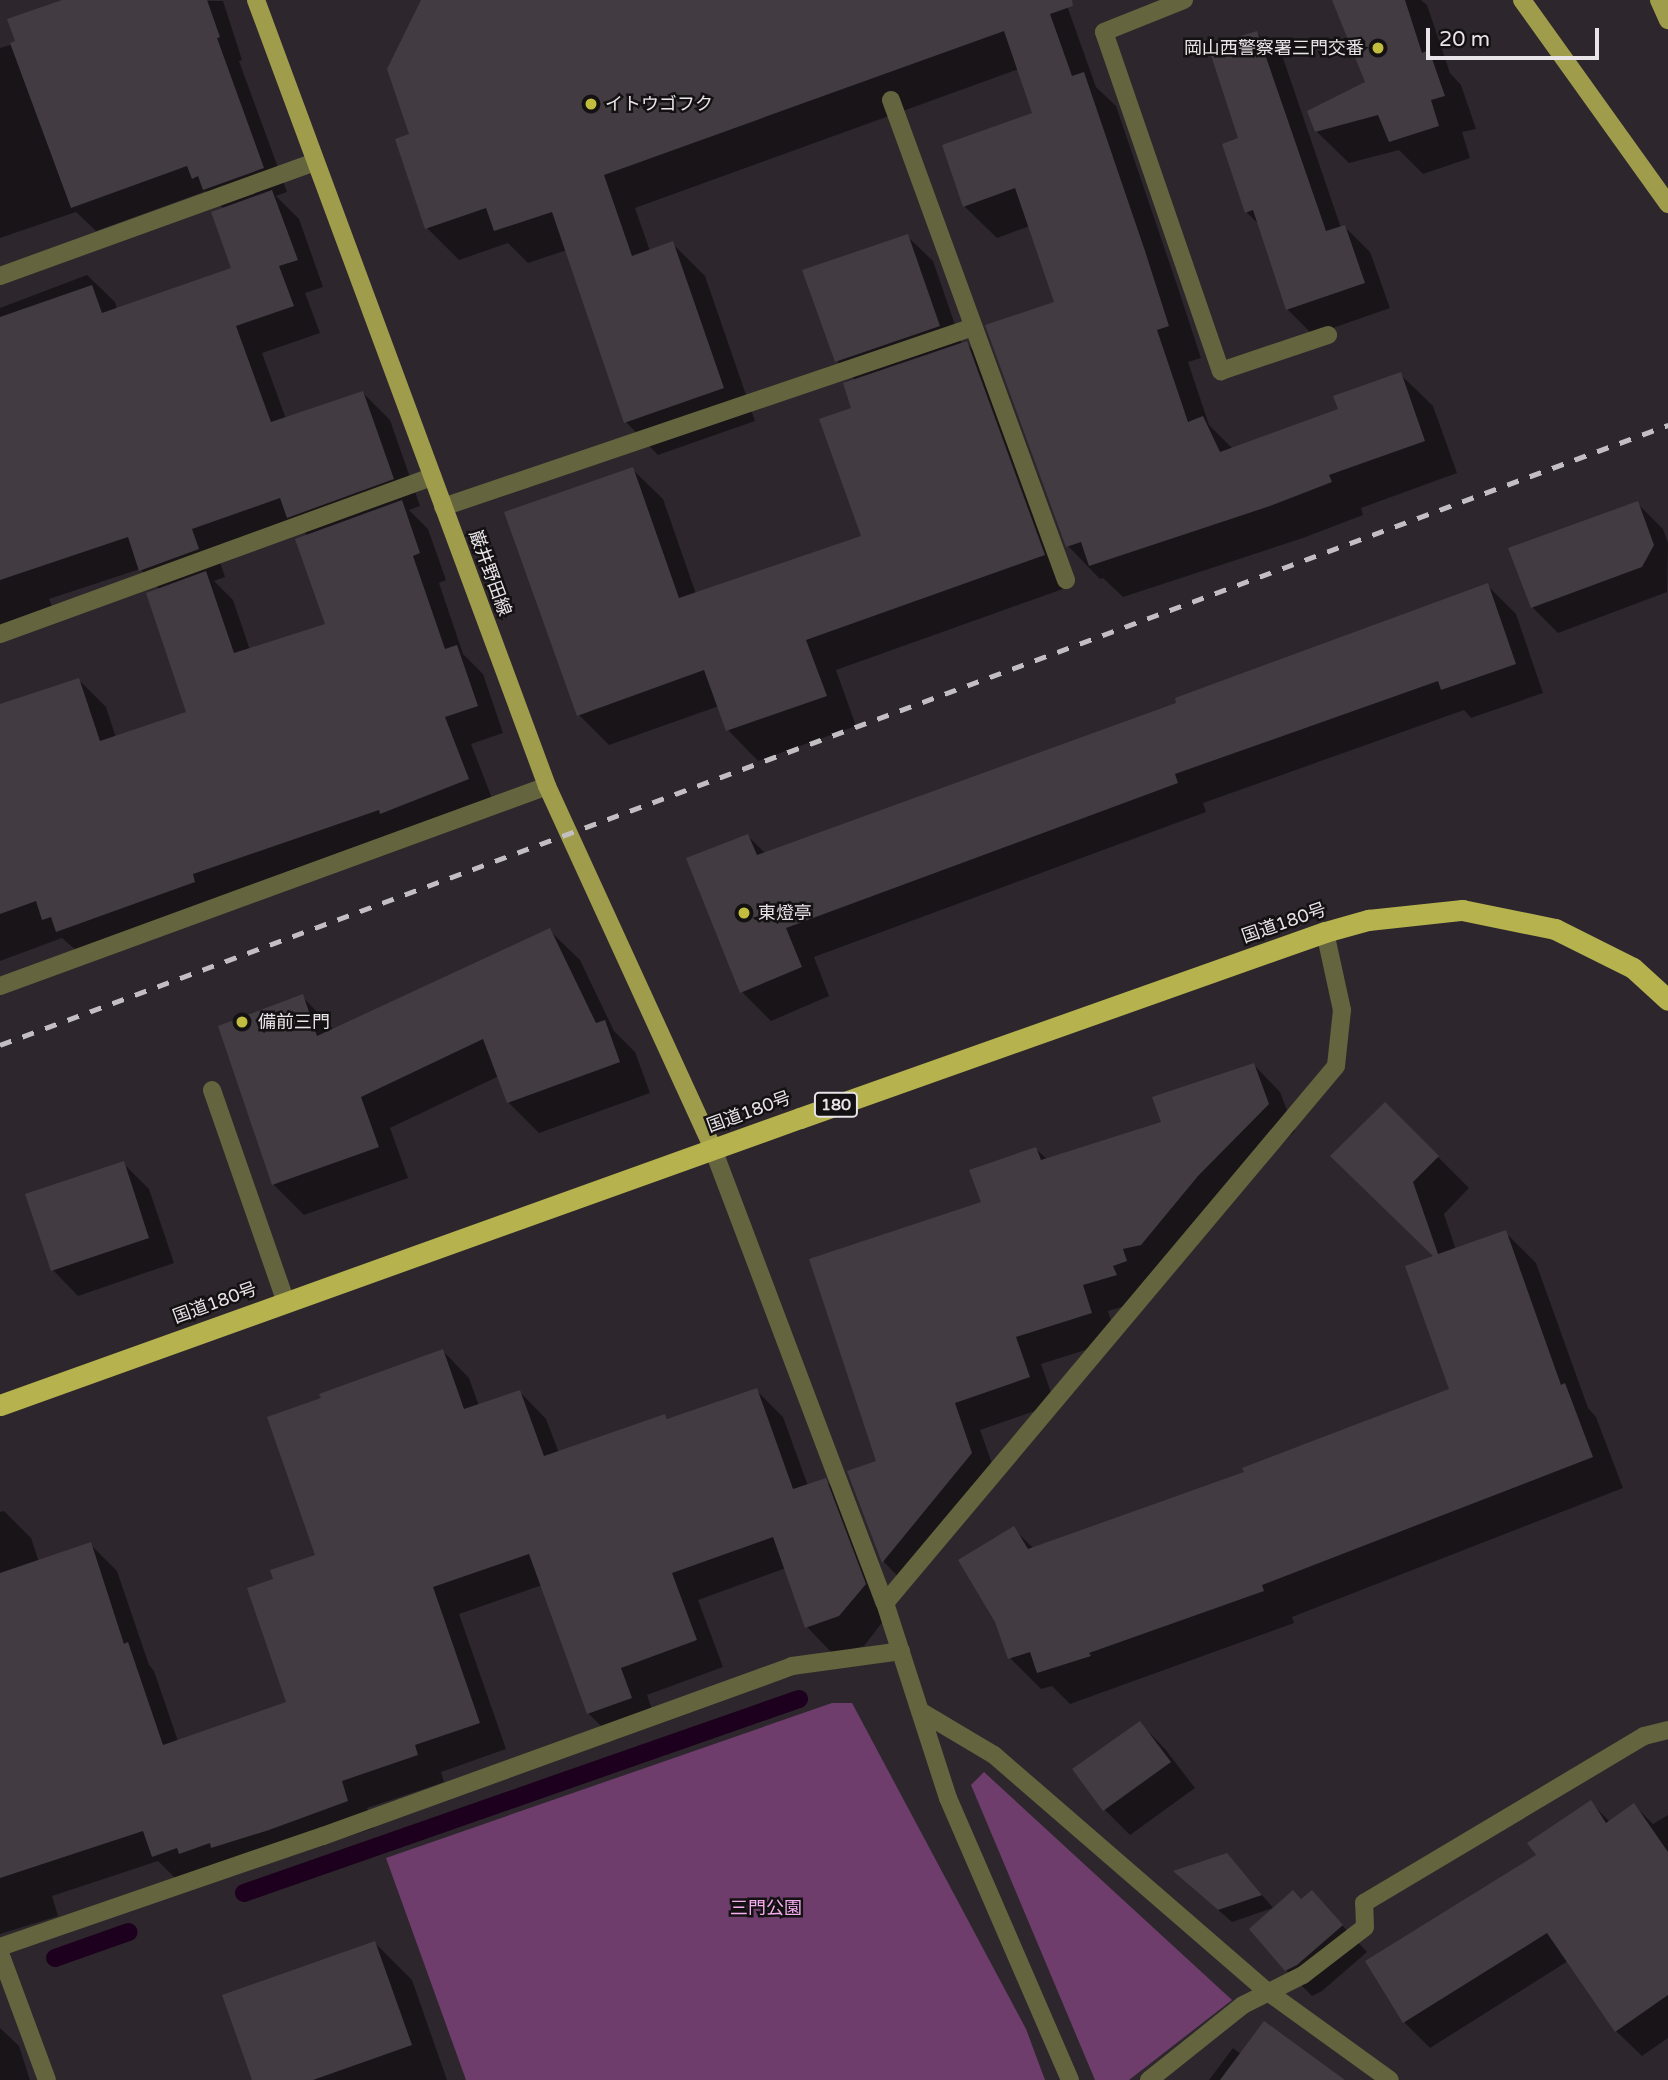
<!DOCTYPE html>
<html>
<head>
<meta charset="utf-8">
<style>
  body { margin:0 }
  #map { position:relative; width:1668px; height:2080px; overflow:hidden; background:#2d272d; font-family:"Varela Round","Noto Sans JP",sans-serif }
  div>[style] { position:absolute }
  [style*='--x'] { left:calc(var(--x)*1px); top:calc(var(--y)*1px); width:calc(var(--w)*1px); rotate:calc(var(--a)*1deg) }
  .green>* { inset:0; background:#6f3d6c }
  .shadow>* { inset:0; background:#0007 }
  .stream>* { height:18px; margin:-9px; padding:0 9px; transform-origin:9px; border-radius:9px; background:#1d001d }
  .building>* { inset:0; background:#423c42 }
  .minor>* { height:18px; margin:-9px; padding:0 9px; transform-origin:9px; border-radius:9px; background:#64643e }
  .major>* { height:18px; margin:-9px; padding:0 9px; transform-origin:9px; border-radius:9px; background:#9f9d4b }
  .highway>* { height:21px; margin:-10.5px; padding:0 10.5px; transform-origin:10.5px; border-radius:10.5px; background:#b6b34e }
  .rail>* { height:5px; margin-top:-2.5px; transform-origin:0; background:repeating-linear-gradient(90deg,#c3bec2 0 12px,transparent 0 24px) }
  .dots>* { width:19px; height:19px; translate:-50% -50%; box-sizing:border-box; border:4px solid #141113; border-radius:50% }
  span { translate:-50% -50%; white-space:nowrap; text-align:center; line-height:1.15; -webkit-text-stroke:5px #141113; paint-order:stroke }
  .shield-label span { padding:2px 5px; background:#141113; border:2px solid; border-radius:5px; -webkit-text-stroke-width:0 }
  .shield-label { font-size:16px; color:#e8e4e7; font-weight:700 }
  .poi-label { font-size:18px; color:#e8e4e7 }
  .right { translate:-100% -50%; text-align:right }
  .left { translate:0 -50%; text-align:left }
  .street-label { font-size:18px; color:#e8e4e7 }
  .park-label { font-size:18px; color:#f6adf1 }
  .scale { position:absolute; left:1426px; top:28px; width:173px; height:32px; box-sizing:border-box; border:4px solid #e8e4e7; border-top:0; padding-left:9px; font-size:21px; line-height:24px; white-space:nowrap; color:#e8e4e7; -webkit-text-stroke:5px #141113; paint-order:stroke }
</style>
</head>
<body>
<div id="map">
  <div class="green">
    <div style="clip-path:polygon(832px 1703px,852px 1703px,1026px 2029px,1045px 2080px,466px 2080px,386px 1858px)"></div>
    <div style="clip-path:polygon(984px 1772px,1232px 2000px,1129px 2080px,1095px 2080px,971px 1785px)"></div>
  </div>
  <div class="shadow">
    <div style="clip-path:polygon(evenodd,67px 0,223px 1px,242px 60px,239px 61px,287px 192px,276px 196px,299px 219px,323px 287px,305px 293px,320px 333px,262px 353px,286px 419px,363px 393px,390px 420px,420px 506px,409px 510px,428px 529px,446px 580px,439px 583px,463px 654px,483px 674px,503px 733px,471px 744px,495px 806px,85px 958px,62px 938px,0 961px,0 741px,79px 680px,106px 707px,116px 738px,189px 713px,160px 590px,140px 569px,49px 599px,55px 614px,0 634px,0 308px,87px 275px,115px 302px,117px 309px,233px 270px,224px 209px,206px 191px,96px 231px,76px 212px,0 238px,0 48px,17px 43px,67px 0,299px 527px,308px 536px,327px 625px,250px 650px,233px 600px,214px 581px,225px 577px,218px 556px,299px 527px)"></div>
    <div style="clip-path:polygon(423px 0,1065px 0,1096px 87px,1116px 106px,1177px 285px,1201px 358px,1188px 362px,1209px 425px,1233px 449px,1340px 410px,1400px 374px,1433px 406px,1457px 473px,1361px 508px,1363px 515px,1303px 538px,1123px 597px,1103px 578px,1100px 579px,1068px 546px,1056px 303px,1030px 226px,997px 238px,964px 206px,1035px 114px,1019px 69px,635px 208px,650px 251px,672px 243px,705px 276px,755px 421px,658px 455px,626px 422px,567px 250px,528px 263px,508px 243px,459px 260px,427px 228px,412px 135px)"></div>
    <div style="clip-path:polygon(1334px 0,1421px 0,1427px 5px,1450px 73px,1461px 85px,1476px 129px,1462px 132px,1470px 158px,1423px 174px,1399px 150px,1349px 163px,1316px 131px,1367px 83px)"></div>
    <div style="clip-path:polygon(1257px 33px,1283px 58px,1341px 228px,1345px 227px,1370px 252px,1390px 308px,1313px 335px,1287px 309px,1260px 225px,1246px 212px,1240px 139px)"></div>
    <div style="clip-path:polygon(907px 236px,933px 261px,962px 345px,966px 343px,997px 374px,1074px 585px,836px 670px,856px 726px,758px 761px,728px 730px,719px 706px,609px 745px,579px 715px,632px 469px,663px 499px,696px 594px,863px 537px,854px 409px,856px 381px,837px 361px)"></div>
    <div style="clip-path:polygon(1637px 503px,1663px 529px,1668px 543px,1667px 592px,1558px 633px,1532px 607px)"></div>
    <div style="clip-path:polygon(1487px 585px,1516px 614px,1543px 693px,1471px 718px,1464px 710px,1203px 803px,1206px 812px,814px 957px,829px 996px,771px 1021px,742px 992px,748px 836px,765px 853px,1179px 704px)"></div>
    <div style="clip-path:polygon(549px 930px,580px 960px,614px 1031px,635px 1052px,650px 1093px,539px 1133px,508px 1102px,499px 1076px,390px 1128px,408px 1178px,304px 1215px,273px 1184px,302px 996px,334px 1030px)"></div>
    <div style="clip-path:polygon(1254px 1065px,1280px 1092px,1295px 1131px,1224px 1202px,1167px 1271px,1148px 1276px,1152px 1287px,1142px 1301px,1108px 1311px,1117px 1340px,1041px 1364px,1055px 1404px,980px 1430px,998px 1480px,909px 1588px,884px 1562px,849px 1472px,878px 1462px,983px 1203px,1036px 1149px,1048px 1160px,1163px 1123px)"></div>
    <div style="clip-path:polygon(1385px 1104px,1469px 1188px,1444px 1214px,1456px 1250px,1505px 1232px,1536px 1263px,1588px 1408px,1596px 1417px,1623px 1488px,1292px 1617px,1294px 1623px,1070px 1704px,1052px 1686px,1041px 1689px,1010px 1658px,1014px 1529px,1034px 1549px,1246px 1473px,1451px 1390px,1435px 1257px)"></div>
    <div style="clip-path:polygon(123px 1163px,149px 1189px,174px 1263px,78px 1296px,53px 1270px)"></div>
    <div style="clip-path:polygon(443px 1351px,469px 1378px,479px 1406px,520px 1392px,546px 1419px,559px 1453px,665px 1416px,669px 1420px,756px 1390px,783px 1417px,808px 1486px,825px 1480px,852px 1507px,891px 1611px,864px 1646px,833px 1654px,807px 1627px,786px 1568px,698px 1600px,723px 1667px,647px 1695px,657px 1724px,615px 1740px,588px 1713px,542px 1585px,459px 1614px,506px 1749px,441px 1772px,444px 1782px,367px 1808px,374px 1828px,239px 1873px,180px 1883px,158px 1861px,52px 1896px,58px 1916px,0 1934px,0 1512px,4px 1511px,31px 1538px,39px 1562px,90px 1544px,117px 1571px,149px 1665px,154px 1671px,178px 1741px,288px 1704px,276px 1580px,318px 1556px,323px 1399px)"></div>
    <div style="clip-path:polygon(1140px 1723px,1165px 1749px,1195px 1788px,1130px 1835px,1104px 1809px)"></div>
    <div style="clip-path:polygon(1591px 1803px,1610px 1822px,1634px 1805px,1653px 1824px,1668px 1815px,1668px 2038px,1642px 2056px,1616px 2031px,1568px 1961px,1430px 2048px,1404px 2022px,1538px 1856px)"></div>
    <div style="clip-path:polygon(1239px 1868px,1273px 1908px,1232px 1922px,1188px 1884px)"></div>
    <div style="clip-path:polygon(1311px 1892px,1367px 1952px,1322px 1991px,1312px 1996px,1286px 1970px)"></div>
    <div style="clip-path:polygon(375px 1943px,412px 1980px,447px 2080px,254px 2080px)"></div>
    <div style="clip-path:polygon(0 2028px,19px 2046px,30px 2080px,0 2080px)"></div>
    <div style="clip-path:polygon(1233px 2048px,1241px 2054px,1342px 2080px,1209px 2080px)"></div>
  </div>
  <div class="stream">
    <div style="--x:244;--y:1893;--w:588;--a:-19.27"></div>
    <div style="--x:55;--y:1958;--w:78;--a:-19.4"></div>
  </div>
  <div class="building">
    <div style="clip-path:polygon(62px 0,207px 0,220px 37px,217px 38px,264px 168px,203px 190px,198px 176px,192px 179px,187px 166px,71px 208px,10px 43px,15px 41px,7px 19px)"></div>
    <div style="clip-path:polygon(421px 0,1072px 0,1073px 6px,1050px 14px,1072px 76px,1084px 72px,1145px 251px,1169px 326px,1157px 330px,1188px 422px,1203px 416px,1220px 452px,1338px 409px,1333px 396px,1401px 372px,1425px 441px,1329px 475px,1332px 482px,1270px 506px,1089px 566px,1081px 542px,1066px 547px,985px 325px,1054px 302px,1015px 188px,963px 207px,942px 145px,1032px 113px,1004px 31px,604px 175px,632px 256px,673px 241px,724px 388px,624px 423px,552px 212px,494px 231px,486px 208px,425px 229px,395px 139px,409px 134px,387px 69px)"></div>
    <div style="clip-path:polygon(1332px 0,1405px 0,1422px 53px,1429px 50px,1445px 96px,1431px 100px,1439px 126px,1389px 142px,1378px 115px,1315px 132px,1307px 111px,1365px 82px)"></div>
    <div style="clip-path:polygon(1257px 31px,1326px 231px,1345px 225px,1365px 283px,1286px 310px,1253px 210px,1245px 213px,1222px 144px,1238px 138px,1208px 46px)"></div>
    <div style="clip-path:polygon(272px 190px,298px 260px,279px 266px,294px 306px,236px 326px,268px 414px,271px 422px,363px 391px,394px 479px,287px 518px,280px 498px,192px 529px,199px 549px,139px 571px,128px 537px,0 580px,0 317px,92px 285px,102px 313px,231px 268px,211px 212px)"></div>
    <div style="clip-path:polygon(908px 234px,940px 326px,835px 362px,802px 270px)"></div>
    <div style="clip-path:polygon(967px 341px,1045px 555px,806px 640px,827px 696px,726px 731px,704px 670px,577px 716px,504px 512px,633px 467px,679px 598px,861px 536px,819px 419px,851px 408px,843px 383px)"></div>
    <div style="clip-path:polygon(402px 500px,420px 553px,413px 556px,445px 649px,457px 645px,478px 706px,445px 717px,469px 779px,380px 814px,379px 810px,193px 874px,195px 882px,56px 932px,51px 917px,42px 920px,36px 901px,0 914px,0 704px,79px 678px,100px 741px,186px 712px,146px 593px,206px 571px,234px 653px,325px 624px,295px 539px)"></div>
    <div style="clip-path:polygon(1638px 501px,1654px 545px,1642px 567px,1531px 608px,1508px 548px)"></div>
    <div style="clip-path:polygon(1488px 583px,1516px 664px,1441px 690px,1438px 681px,1175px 774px,1178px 783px,786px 928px,802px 967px,740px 993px,686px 858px,748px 834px,757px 855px,1176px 703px,1175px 698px)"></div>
    <div style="clip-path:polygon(550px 928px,596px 1023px,605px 1020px,620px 1062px,507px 1103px,483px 1039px,361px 1097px,379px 1147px,272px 1185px,218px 1026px,303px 994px,317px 1036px)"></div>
    <div style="clip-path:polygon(1254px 1063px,1269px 1104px,1198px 1176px,1141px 1245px,1123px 1249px,1127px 1261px,1113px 1266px,1117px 1275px,1083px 1285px,1092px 1313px,1016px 1337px,1030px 1377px,955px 1403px,972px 1453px,882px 1563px,847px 1471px,876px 1461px,809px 1259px,981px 1202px,969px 1170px,1036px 1147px,1041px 1160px,1161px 1122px,1152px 1097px)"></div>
    <div style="clip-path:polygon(1385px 1102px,1439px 1156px,1413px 1182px,1438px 1254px,1506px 1230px,1561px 1385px,1565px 1383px,1593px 1457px,1262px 1585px,1264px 1591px,1089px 1653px,1091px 1656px,1037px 1673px,1030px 1652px,1008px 1659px,995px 1622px,958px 1560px,1014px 1526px,1028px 1549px,1244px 1472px,1242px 1468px,1449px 1389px,1405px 1266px,1433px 1256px,1330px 1156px)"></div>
    <div style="clip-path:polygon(124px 1161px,149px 1238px,51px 1271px,25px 1194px)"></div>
    <div style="clip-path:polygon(443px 1349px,464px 1409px,520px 1390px,544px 1456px,665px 1414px,667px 1419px,757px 1388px,793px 1489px,826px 1478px,866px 1584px,839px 1616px,805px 1628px,773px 1537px,672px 1573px,697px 1640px,621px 1668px,632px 1698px,587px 1714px,529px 1554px,433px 1587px,480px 1723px,415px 1745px,418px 1755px,342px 1781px,348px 1801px,269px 1830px,211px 1848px,210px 1843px,179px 1854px,177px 1848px,152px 1857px,143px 1831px,0 1878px,0 1573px,91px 1542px,124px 1644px,128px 1642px,163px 1745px,286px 1702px,247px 1588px,273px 1579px,270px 1570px,315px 1555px,267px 1417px,321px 1398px,319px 1394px)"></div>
    <div style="clip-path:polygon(1140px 1721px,1171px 1762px,1103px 1811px,1072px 1769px)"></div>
    <div style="clip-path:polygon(1591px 1800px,1606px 1823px,1634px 1803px,1668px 1852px,1668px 1995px,1615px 2032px,1547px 1933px,1403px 2023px,1365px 1961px,1536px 1855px,1527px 1843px)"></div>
    <div style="clip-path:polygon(1227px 1853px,1262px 1895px,1218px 1910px,1173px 1871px)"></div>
    <div style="clip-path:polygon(1293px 1890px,1301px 1899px,1312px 1890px,1343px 1925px,1297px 1965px,1285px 1971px,1249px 1929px)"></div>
    <div style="clip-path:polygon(375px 1941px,412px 2045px,313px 2080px,252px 2080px,222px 1995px)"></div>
    <div style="clip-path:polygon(1264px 2021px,1345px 2080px,1220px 2080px)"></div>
  </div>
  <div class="minor">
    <div style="--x:1184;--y:0;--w:86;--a:158.2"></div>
    <div style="--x:1104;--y:32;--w:359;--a:71"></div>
    <div style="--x:1221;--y:371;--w:113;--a:-18.6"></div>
    <div style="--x:891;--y:100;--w:511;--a:69.97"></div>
    <div style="--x:0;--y:276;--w:335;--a:-19.9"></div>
    <div style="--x:443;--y:507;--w:560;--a:-18.76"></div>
    <div style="--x:0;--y:634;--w:460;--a:-20"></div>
    <div style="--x:0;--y:986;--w:582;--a:-20.08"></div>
    <div style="--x:212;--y:1090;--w:225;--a:70.8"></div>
    <div style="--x:713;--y:1149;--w:485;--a:69.3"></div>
    <div style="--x:885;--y:1603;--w:205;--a:72.1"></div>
    <div style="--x:948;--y:1798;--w:307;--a:66.6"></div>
    <div style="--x:885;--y:1603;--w:701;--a:-49.97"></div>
    <div style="--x:1336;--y:1066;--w:56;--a:-83.9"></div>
    <div style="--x:1342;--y:1010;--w:80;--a:-102.3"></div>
    <div style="--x:920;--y:1711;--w:86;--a:30.7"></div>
    <div style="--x:994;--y:1755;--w:362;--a:40.9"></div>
    <div style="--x:1268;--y:1992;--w:150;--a:35.8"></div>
    <div style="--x:0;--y:1947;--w:342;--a:-19"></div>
    <div style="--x:323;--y:1836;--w:499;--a:-19.9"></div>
    <div style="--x:792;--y:1666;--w:110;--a:-7.8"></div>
    <div style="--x:0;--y:1953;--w:135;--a:69.7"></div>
    <div style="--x:1149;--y:2080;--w:120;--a:-38.6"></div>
    <div style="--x:1243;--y:2005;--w:67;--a:-26.6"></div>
    <div style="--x:1303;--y:1975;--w:78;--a:-37.7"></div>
    <div style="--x:1365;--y:1927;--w:24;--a:-92"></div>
    <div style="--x:1364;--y:1903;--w:326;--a:-30.8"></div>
    <div style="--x:1644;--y:1736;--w:25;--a:-14"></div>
  </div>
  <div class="major">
    <div style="--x:256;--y:0;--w:838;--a:69.68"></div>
    <div style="--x:547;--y:786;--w:399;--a:65.4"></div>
    <div style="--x:1522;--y:0;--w:251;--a:54.4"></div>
    <div style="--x:1659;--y:0;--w:22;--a:66"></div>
  </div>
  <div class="highway">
    <div style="--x:0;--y:1405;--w:850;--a:-19.74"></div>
    <div style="--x:800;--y:1118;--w:557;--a:-19.51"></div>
    <div style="--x:1325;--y:932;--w:45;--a:-15.6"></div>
    <div style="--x:1368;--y:920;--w:95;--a:-6.1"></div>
    <div style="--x:1462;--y:910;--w:95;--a:11.5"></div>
    <div style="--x:1555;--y:929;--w:87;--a:26.6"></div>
    <div style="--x:1633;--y:968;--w:47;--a:42.4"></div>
  </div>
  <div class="rail">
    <div style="--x:0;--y:1045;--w:1780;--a:-20.39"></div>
  </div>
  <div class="dots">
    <div style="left:1378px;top:48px;background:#c2bd3f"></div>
    <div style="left:591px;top:104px;background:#c2bd3f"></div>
    <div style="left:744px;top:913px;background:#c2bd3f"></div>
    <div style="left:242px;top:1022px;background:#c2bd3f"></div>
  </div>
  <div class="shield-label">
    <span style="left:836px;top:1105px">180</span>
  </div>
  <div class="poi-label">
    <span class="right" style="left:1364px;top:48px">岡山西警察署三門交番</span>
    <span class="left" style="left:605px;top:104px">イトウゴフク</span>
    <span class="left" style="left:758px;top:913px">東燈亭</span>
    <span class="left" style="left:258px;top:1022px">備前三門</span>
  </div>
  <div class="street-label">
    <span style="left:490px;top:573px;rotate:70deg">巌井野田線</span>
    <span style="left:1284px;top:923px;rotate:-19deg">国道180号</span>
    <span style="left:749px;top:1112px;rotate:-20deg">国道180号</span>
    <span style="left:215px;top:1303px;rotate:-20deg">国道180号</span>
  </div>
  <div class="park-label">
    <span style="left:766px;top:1908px">三門公園</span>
  </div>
  <div class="scale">20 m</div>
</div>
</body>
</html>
